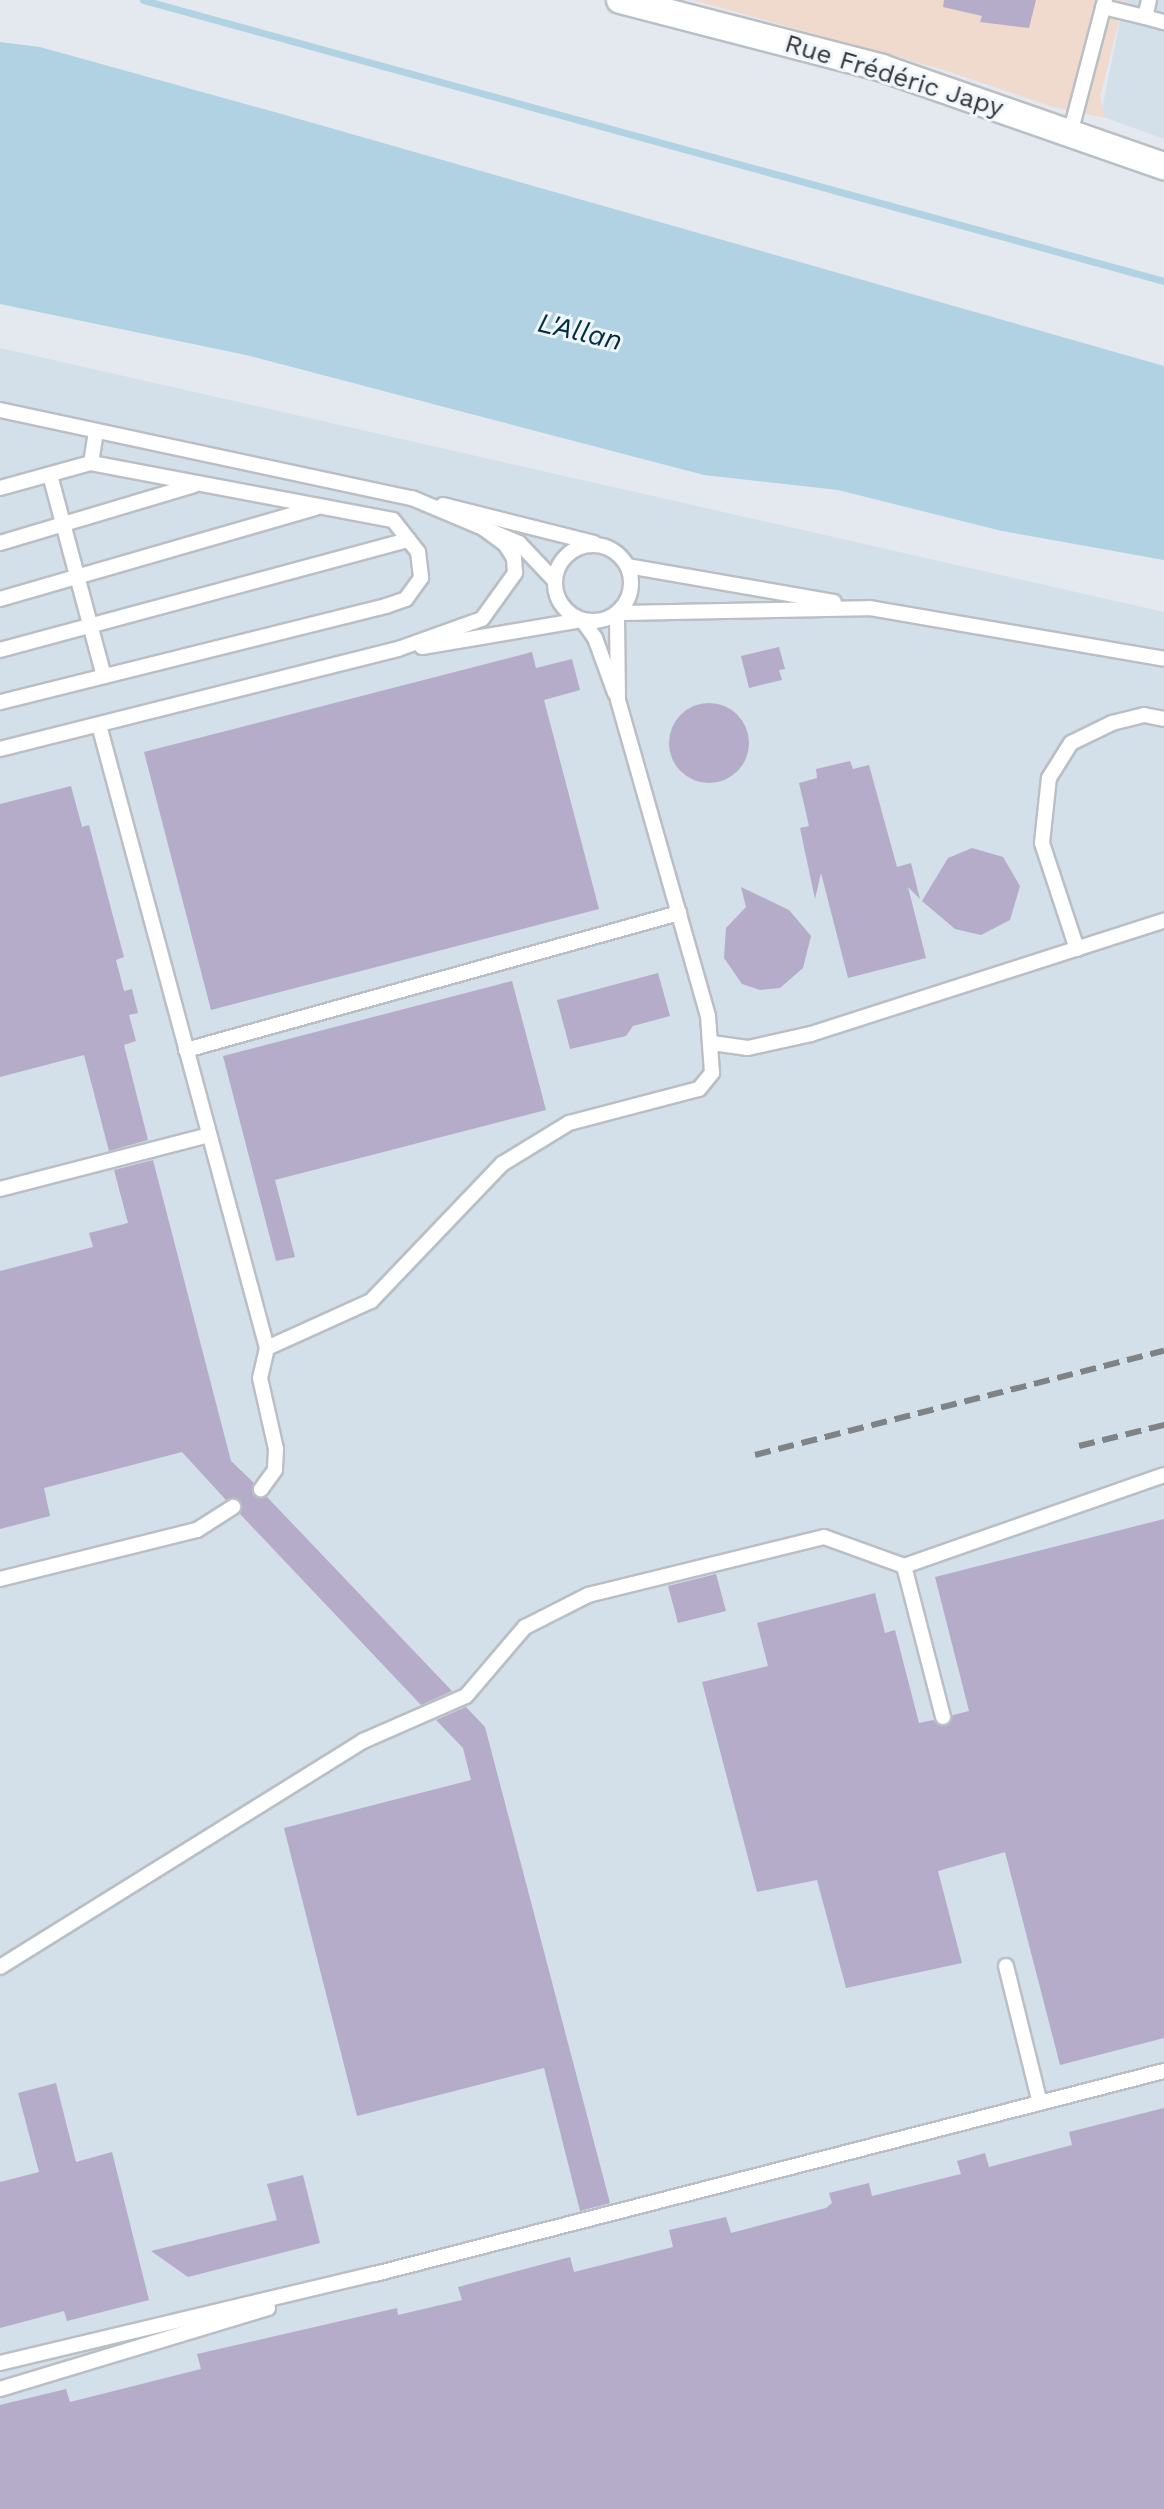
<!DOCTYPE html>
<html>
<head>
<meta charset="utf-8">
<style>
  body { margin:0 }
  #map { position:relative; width:1164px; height:2509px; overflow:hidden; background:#e3e9ee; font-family:"Work Sans",sans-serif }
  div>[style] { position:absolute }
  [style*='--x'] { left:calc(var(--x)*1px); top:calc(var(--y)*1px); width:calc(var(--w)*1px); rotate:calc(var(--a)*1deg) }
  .commercial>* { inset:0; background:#f0d9cd }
  .built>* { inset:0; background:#d3dfe9 }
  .water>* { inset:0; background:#b1d2e3 }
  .stream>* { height:7px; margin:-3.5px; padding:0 3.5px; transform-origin:3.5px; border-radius:3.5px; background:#b1d2e3 }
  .building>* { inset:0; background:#b5acc9 }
  .round { border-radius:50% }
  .roads { filter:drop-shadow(2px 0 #b9bfc4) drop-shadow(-2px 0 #b9bfc4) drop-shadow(0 2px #b9bfc4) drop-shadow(0 -2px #b9bfc4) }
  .lane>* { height:14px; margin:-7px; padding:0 7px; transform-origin:7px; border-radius:7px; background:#fff }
  .lane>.ring { margin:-7px; padding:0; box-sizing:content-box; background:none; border:14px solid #fff; border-radius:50% }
  .street>* { height:26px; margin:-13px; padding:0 13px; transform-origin:13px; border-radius:13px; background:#fff }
  .rail>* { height:6px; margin-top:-3px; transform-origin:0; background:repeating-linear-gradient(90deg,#7f8386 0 16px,transparent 0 24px) }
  span { translate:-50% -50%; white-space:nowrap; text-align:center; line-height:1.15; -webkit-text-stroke:6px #f0f6fb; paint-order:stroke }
  .street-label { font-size:26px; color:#353739 }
  .water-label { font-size:28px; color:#002e40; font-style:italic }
</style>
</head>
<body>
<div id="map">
  <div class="commercial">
    <div style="clip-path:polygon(693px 0,1124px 0,1100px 97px,1106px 118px,1053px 107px,944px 70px)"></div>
  </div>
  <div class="built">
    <div style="clip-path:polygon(1124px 0,1164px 0,1164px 139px,1106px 118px,1102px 110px)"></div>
    <div style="clip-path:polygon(0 348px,1164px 612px,1164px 2509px,0 2509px)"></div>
  </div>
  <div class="water">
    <div style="clip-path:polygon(0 42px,40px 47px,278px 113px,1164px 366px,1164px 560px,1002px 531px,838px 490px,704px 475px,246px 355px,0 304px)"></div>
  </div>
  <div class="stream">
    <div style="--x:143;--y:0;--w:1059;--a:15.39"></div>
  </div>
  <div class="building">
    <div style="clip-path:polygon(944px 0,1036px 0,1029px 28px,980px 22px,982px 16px,943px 7px)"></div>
    <div style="clip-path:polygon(779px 647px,785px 669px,779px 670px,782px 680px,749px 688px,741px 656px)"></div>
    <div style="clip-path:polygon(532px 652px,536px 668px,572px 659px,580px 690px,544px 700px,599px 909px,211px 1010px,144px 752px)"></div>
    <div class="round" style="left:669px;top:703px;width:80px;height:80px"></div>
    <div style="clip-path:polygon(850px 761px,853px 769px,869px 765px,897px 867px,911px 863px,920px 899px,908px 887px,926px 958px,848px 978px,821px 873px,815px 899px,800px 828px,809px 826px,799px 783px,817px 778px,816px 769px)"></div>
    <div style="clip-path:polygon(71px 786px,82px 827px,89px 825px,114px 920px,124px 957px,116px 960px,124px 991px,132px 989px,138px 1013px,129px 1015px,136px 1041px,124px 1045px,148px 1140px,109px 1151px,84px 1055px,0 1077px,0 804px)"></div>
    <div style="clip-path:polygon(972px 848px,1003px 857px,1020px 886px,1010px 920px,981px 935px,955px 929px,922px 901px,948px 858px)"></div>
    <div style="clip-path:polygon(741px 887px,789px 910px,811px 936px,803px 968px,780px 988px,760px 990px,742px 984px,724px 958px,726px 928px,746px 907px)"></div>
    <div style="clip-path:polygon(658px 973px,670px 1016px,633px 1026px,626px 1036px,570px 1049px,557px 1000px)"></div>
    <div style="clip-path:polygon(512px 981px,546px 1110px,275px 1180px,295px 1257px,276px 1261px,223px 1056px)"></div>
    <div style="clip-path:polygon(153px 1160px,231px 1461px,253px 1482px,254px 1496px,267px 1497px,452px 1691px,421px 1705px,240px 1514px,241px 1501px,226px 1500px,182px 1452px,44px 1488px,50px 1516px,0 1529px,0 1271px,93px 1247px,89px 1233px,128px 1223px,114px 1170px)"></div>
    <div style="clip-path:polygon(1164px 1519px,1164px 2038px,1060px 2065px,1005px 1852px,938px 1871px,962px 1963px,846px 1988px,817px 1880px,757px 1892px,702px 1682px,768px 1666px,757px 1623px,875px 1593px,885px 1633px,895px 1630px,919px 1723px,933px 1720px,946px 1726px,953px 1715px,969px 1711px,935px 1577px)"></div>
    <div style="clip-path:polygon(716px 1574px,726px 1611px,678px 1623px,668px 1586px)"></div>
    <div style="clip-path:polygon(466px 1707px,485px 1727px,610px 2203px,580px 2211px,544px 2068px,357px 2116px,284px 1828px,471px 1780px,463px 1748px,436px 1720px)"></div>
    <div style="clip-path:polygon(56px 2083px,76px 2162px,112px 2152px,149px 2300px,67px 2321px,64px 2311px,0 2328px,0 2182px,39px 2172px,18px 2093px)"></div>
    <div style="clip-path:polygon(1164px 2108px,1164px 2509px,0 2509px,0 2405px,66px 2389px,70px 2402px,201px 2369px,197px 2354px,397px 2308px,398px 2315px,462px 2300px,458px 2287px,570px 2257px,574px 2272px,673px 2247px,669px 2230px,726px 2217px,731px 2233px,826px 2208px,832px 2203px,829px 2193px,869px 2183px,872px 2196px,961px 2174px,957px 2161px,985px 2153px,989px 2167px,1072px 2145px,1069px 2132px)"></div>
    <div style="clip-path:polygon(303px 2175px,320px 2243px,188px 2277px,151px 2251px,277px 2220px,267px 2184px)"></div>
  </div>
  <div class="roads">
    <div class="lane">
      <div style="--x:1149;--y:0;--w:17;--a:103"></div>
      <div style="--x:1145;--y:17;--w:20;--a:15"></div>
      <div style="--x:1103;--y:7;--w:43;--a:13.4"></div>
      <div style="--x:1071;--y:130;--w:134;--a:-75.3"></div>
      <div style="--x:0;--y:410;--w:421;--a:12.1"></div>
      <div style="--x:412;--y:498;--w:116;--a:22.8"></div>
      <div style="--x:519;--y:543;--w:52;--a:46.5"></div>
      <div style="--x:91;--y:463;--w:32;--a:-81"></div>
      <div style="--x:50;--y:475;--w:208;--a:75"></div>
      <div style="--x:0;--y:488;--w:94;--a:-15.4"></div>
      <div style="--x:91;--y:463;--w:307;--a:10.7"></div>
      <div style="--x:393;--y:520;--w:41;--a:52"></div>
      <div style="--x:418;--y:552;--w:26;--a:83"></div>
      <div style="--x:421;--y:578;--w:26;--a:126"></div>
      <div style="--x:406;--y:599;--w:21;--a:161"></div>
      <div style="--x:386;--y:606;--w:398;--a:166"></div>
      <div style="--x:443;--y:505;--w:156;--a:14.1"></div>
      <div style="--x:0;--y:543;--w:202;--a:-16.6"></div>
      <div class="ring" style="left:555px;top:545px;width:62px;height:62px"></div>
      <div style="--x:628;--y:566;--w:209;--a:9.9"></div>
      <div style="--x:0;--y:599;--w:328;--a:-16.1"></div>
      <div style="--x:422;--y:647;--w:162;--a:-9.6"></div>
      <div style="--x:582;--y:620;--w:22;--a:54"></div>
      <div style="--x:595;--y:638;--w:59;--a:70"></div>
      <div style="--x:0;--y:650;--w:423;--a:-15.1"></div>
      <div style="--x:99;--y:725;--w:645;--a:74.91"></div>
      <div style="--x:267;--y:1348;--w:31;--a:103"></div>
      <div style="--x:260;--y:1378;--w:73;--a:77.3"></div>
      <div style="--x:276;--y:1449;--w:21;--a:93"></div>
      <div style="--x:275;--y:1470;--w:24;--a:126"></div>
      <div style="--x:0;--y:749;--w:410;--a:-14.1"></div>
      <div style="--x:398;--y:649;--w:89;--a:-19.7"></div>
      <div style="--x:482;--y:619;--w:57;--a:-54.3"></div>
      <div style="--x:515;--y:573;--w:15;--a:-94"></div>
      <div style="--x:514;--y:558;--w:17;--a:-123"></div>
      <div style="--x:505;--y:544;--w:27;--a:-144"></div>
      <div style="--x:1077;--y:949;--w:112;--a:-108.3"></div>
      <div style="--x:1042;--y:843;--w:65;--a:-83.9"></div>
      <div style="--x:1049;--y:778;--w:41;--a:-57.8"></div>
      <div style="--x:1071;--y:743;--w:46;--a:-26"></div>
      <div style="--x:1112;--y:723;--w:33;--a:-14"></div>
      <div style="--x:1144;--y:715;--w:20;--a:11"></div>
      <div style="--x:712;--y:1043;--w:36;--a:8"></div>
      <div style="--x:748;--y:1048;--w:65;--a:-12.5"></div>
      <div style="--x:811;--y:1034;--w:371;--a:-17.8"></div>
      <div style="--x:186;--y:1050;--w:512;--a:-15.53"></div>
      <div style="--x:0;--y:1189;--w:216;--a:-14.5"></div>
      <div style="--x:267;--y:1348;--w:114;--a:-24.3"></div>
      <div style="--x:371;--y:1301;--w:190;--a:-46.3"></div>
      <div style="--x:502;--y:1164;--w:79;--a:-31.5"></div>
      <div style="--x:569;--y:1123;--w:134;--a:-14.7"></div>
      <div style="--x:699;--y:1089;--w:21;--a:-51"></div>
      <div style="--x:712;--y:1073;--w:57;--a:-94"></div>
      <div style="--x:708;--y:1016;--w:329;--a:-105.9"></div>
      <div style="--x:618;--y:700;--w:87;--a:-90.7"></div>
      <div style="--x:617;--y:613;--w:253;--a:-1.1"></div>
      <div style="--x:870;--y:608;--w:298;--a:9.8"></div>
      <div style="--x:904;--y:1566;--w:156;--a:75.5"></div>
      <div style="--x:0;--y:1579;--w:203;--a:-14"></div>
      <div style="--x:197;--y:1530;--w:43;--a:-32.6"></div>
      <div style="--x:1006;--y:1966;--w:141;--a:76.1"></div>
      <div style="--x:0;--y:1967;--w:428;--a:-31.9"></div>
      <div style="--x:363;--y:1741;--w:112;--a:-23.6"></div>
      <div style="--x:466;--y:1696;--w:91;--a:-49.5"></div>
      <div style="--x:525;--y:1627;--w:71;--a:-26.9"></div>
      <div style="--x:588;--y:1595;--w:243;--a:-13.8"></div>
      <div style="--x:824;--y:1537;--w:85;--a:19.9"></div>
      <div style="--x:904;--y:1566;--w:275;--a:-19.3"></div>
      <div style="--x:0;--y:2363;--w:385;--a:-13.4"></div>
      <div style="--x:375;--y:2274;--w:815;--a:-14.43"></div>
      <div style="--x:0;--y:2389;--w:280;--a:-16.8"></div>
    </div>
    <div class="street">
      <div style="--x:620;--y:0;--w:271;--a:14.5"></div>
      <div style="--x:882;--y:68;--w:299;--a:19.2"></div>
    </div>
  </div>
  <div class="rail">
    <div style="--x:1079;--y:1446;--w:88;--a:-13.9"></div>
    <div style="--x:755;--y:1455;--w:422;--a:-14.3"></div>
  </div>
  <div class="street-label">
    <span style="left:894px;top:76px;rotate:17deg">Rue Frédéric Japy</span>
  </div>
  <div class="water-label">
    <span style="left:580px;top:332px;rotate:13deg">L'Allan</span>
  </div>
</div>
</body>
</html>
